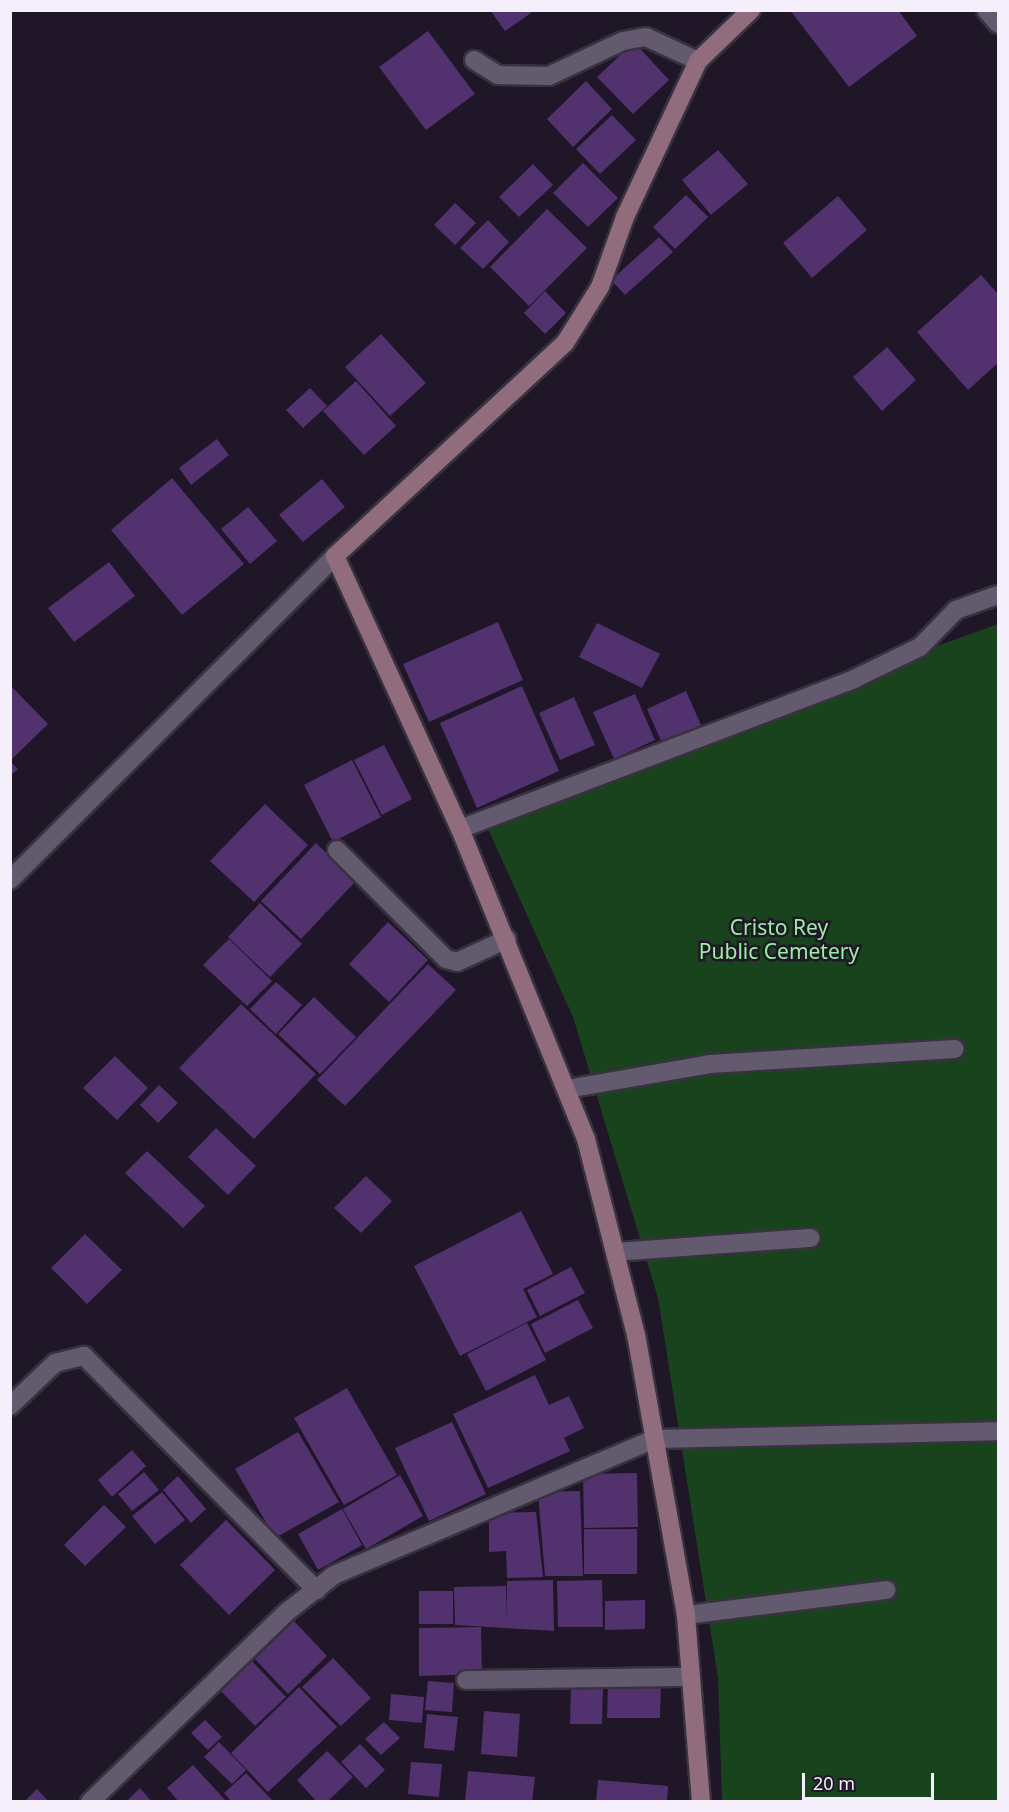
<!DOCTYPE html>
<html>
<head>
<meta charset="utf-8">
<style>
  body { margin:0 }
  #map { position:relative; width:1009px; height:1812px; overflow:hidden; background:#1f1628; font-family:"Noto Sans",sans-serif }
  div>[style] { position:absolute }
  [style*='--x'] { left:calc(var(--x)*1px); top:calc(var(--y)*1px); width:calc(var(--w)*1px); rotate:calc(var(--a)*1deg) }
  .green>* { inset:0; background:#18431d }
  .building>* { inset:0; background:#52316f }
  .roads { filter:drop-shadow(2px 0 #38323f) drop-shadow(-2px 0 #38323f) drop-shadow(0 2px #38323f) drop-shadow(0 -2px #38323f) }
  .lane>* { height:18px; margin:-9px; padding:0 9px; transform-origin:9px; border-radius:9px; background:#645a6f }
  .street>* { height:18px; margin:-9px; padding:0 9px; transform-origin:9px; border-radius:9px; background:#645a6f }
  .secondary>* { height:18px; margin:-9px; padding:0 9px; transform-origin:9px; border-radius:9px; background:#906c7d }
  span { translate:-50% -50%; white-space:nowrap; text-align:center; line-height:1.15; -webkit-text-stroke:5px #1f1628; paint-order:stroke }
  .park-label { font-size:21px; color:#99eea0 }
  .frame { position:absolute; inset:0; border:12px solid #f4effb; pointer-events:none }
  .scale { position:absolute; left:802px; top:1773px; width:132px; height:27px; box-sizing:border-box; border:3px solid #f4effb; border-top:0; padding-left:8px; font-size:18px; line-height:21px; white-space:nowrap; color:#f4effb; -webkit-text-stroke:4px #1f1628; paint-order:stroke }
</style>
</head>
<body>
<div id="map">
  <div class="green">
    <div style="clip-path:polygon(998px 624px,998px 1801px,722px 1801px,718px 1678px,658px 1298px,573px 1017px,480px 811px)"></div>
  </div>
  <div class="building">
    <div style="clip-path:polygon(490px 10px,529px 10px,531px 13px,505px 31px)"></div>
    <div style="clip-path:polygon(790px 10px,898px 10px,917px 36px,849px 87px)"></div>
    <div style="clip-path:polygon(428px 31px,475px 94px,426px 130px,379px 67px)"></div>
    <div style="clip-path:polygon(634px 42px,669px 80px,633px 114px,597px 77px)"></div>
    <div style="clip-path:polygon(586px 81px,612px 109px,573px 147px,547px 119px)"></div>
    <div style="clip-path:polygon(612px 115px,636px 140px,600px 174px,576px 149px)"></div>
    <div style="clip-path:polygon(718px 150px,748px 184px,711px 215px,682px 180px)"></div>
    <div style="clip-path:polygon(583px 163px,618px 198px,588px 227px,553px 193px)"></div>
    <div style="clip-path:polygon(533px 164px,553px 185px,519px 217px,499px 197px)"></div>
    <div style="clip-path:polygon(686px 195px,708px 217px,675px 249px,653px 227px)"></div>
    <div style="clip-path:polygon(838px 196px,867px 230px,812px 278px,783px 243px)"></div>
    <div style="clip-path:polygon(455px 203px,476px 223px,455px 245px,434px 225px)"></div>
    <div style="clip-path:polygon(547px 209px,587px 248px,529px 306px,490px 267px)"></div>
    <div style="clip-path:polygon(488px 220px,509px 242px,483px 269px,460px 248px)"></div>
    <div style="clip-path:polygon(659px 237px,673px 252px,625px 295px,611px 280px)"></div>
    <div style="clip-path:polygon(981px 275px,998px 294px,998px 363px,968px 390px,917px 332px)"></div>
    <div style="clip-path:polygon(545px 291px,566px 313px,545px 334px,524px 313px)"></div>
    <div style="clip-path:polygon(381px 334px,426px 383px,390px 416px,345px 367px)"></div>
    <div style="clip-path:polygon(887px 347px,916px 380px,882px 411px,853px 377px)"></div>
    <div style="clip-path:polygon(356px 381px,396px 426px,364px 455px,323px 411px)"></div>
    <div style="clip-path:polygon(310px 388px,327px 406px,303px 428px,286px 410px)"></div>
    <div style="clip-path:polygon(217px 439px,229px 455px,191px 485px,179px 468px)"></div>
    <div style="clip-path:polygon(172px 478px,244px 564px,182px 615px,111px 530px)"></div>
    <div style="clip-path:polygon(322px 479px,345px 507px,303px 542px,279px 515px)"></div>
    <div style="clip-path:polygon(248px 507px,277px 541px,250px 564px,221px 529px)"></div>
    <div style="clip-path:polygon(109px 562px,135px 596px,74px 642px,48px 608px)"></div>
    <div style="clip-path:polygon(498px 622px,523px 680px,429px 722px,403px 664px)"></div>
    <div style="clip-path:polygon(597px 623px,660px 654px,642px 688px,579px 657px)"></div>
    <div style="clip-path:polygon(10px 685px,48px 724px,12px 759px,10px 758px)"></div>
    <div style="clip-path:polygon(522px 686px,559px 771px,477px 808px,440px 723px)"></div>
    <div style="clip-path:polygon(686px 691px,701px 725px,662px 743px,647px 709px)"></div>
    <div style="clip-path:polygon(635px 694px,655px 740px,614px 759px,593px 712px)"></div>
    <div style="clip-path:polygon(574px 697px,595px 745px,560px 760px,539px 713px)"></div>
    <div style="clip-path:polygon(384px 745px,412px 799px,382px 815px,354px 760px)"></div>
    <div style="clip-path:polygon(352px 760px,381px 817px,333px 842px,304px 785px)"></div>
    <div style="clip-path:polygon(10px 761px,18px 769px,10px 776px)"></div>
    <div style="clip-path:polygon(265px 804px,308px 845px,254px 902px,210px 861px)"></div>
    <div style="clip-path:polygon(316px 843px,356px 881px,301px 939px,261px 901px)"></div>
    <div style="clip-path:polygon(260px 903px,302px 944px,270px 977px,228px 937px)"></div>
    <div style="clip-path:polygon(388px 922px,428px 960px,389px 1002px,349px 964px)"></div>
    <div style="clip-path:polygon(229px 939px,272px 981px,247px 1006px,203px 965px)"></div>
    <div style="clip-path:polygon(428px 964px,456px 990px,345px 1106px,317px 1080px)"></div>
    <div style="clip-path:polygon(276px 982px,302px 1005px,276px 1034px,250px 1009px)"></div>
    <div style="clip-path:polygon(314px 997px,356px 1037px,320px 1074px,278px 1034px)"></div>
    <div style="clip-path:polygon(241px 1004px,316px 1074px,254px 1139px,179px 1068px)"></div>
    <div style="clip-path:polygon(115px 1056px,148px 1088px,117px 1120px,83px 1088px)"></div>
    <div style="clip-path:polygon(159px 1085px,178px 1103px,158px 1123px,140px 1105px)"></div>
    <div style="clip-path:polygon(216px 1128px,256px 1166px,228px 1195px,188px 1157px)"></div>
    <div style="clip-path:polygon(147px 1151px,205px 1206px,183px 1228px,125px 1173px)"></div>
    <div style="clip-path:polygon(366px 1176px,392px 1201px,361px 1233px,334px 1208px)"></div>
    <div style="clip-path:polygon(521px 1211px,553px 1274px,523px 1289px,537px 1317px,460px 1356px,414px 1266px)"></div>
    <div style="clip-path:polygon(85px 1234px,122px 1270px,87px 1304px,51px 1268px)"></div>
    <div style="clip-path:polygon(571px 1267px,585px 1293px,540px 1316px,527px 1290px)"></div>
    <div style="clip-path:polygon(578px 1300px,593px 1328px,545px 1353px,531px 1324px)"></div>
    <div style="clip-path:polygon(527px 1323px,546px 1360px,486px 1391px,467px 1354px)"></div>
    <div style="clip-path:polygon(535px 1375px,549px 1405px,569px 1396px,584px 1428px,564px 1438px,570px 1451px,488px 1488px,453px 1414px)"></div>
    <div style="clip-path:polygon(347px 1388px,397px 1475px,344px 1505px,294px 1418px)"></div>
    <div style="clip-path:polygon(452px 1422px,486px 1494px,429px 1521px,395px 1448px)"></div>
    <div style="clip-path:polygon(298px 1432px,339px 1502px,275px 1538px,235px 1469px)"></div>
    <div style="clip-path:polygon(132px 1450px,146px 1466px,112px 1497px,98px 1480px)"></div>
    <div style="clip-path:polygon(144px 1472px,159px 1490px,132px 1511px,118px 1494px)"></div>
    <div style="clip-path:polygon(637px 1473px,638px 1527px,584px 1528px,583px 1474px)"></div>
    <div style="clip-path:polygon(400px 1475px,423px 1516px,366px 1549px,343px 1509px)"></div>
    <div style="clip-path:polygon(178px 1476px,206px 1509px,191px 1523px,163px 1490px)"></div>
    <div style="clip-path:polygon(580px 1491px,583px 1576px,545px 1576px,538px 1492px)"></div>
    <div style="clip-path:polygon(162px 1492px,185px 1520px,155px 1544px,132px 1516px)"></div>
    <div style="clip-path:polygon(104px 1505px,126px 1527px,85px 1566px,64px 1545px)"></div>
    <div style="clip-path:polygon(342px 1509px,362px 1545px,318px 1570px,298px 1534px)"></div>
    <div style="clip-path:polygon(536px 1512px,543px 1577px,507px 1578px,506px 1551px,489px 1552px,489px 1513px)"></div>
    <div style="clip-path:polygon(226px 1520px,275px 1570px,229px 1615px,180px 1565px)"></div>
    <div style="clip-path:polygon(584px 1529px,637px 1529px,637px 1574px,584px 1574px)"></div>
    <div style="clip-path:polygon(553px 1580px,554px 1631px,455px 1625px,454px 1587px,506px 1586px,507px 1618px,507px 1581px)"></div>
    <div style="clip-path:polygon(602px 1580px,603px 1627px,558px 1627px,557px 1581px)"></div>
    <div style="clip-path:polygon(419px 1591px,453px 1591px,453px 1624px,419px 1624px)"></div>
    <div style="clip-path:polygon(645px 1600px,645px 1629px,605px 1630px,605px 1601px)"></div>
    <div style="clip-path:polygon(294px 1621px,327px 1656px,288px 1694px,255px 1659px)"></div>
    <div style="clip-path:polygon(481px 1627px,482px 1674px,419px 1676px,419px 1628px)"></div>
    <div style="clip-path:polygon(333px 1658px,371px 1698px,341px 1726px,302px 1687px)"></div>
    <div style="clip-path:polygon(250px 1659px,286px 1697px,255px 1726px,219px 1689px)"></div>
    <div style="clip-path:polygon(428px 1681px,454px 1683px,452px 1712px,425px 1710px)"></div>
    <div style="clip-path:polygon(608px 1682px,661px 1683px,660px 1718px,607px 1718px)"></div>
    <div style="clip-path:polygon(299px 1687px,337px 1727px,268px 1792px,231px 1753px)"></div>
    <div style="clip-path:polygon(571px 1688px,603px 1689px,602px 1724px,570px 1724px)"></div>
    <div style="clip-path:polygon(391px 1694px,424px 1697px,422px 1723px,389px 1720px)"></div>
    <div style="clip-path:polygon(484px 1711px,520px 1714px,517px 1757px,481px 1754px)"></div>
    <div style="clip-path:polygon(427px 1714px,458px 1717px,454px 1751px,424px 1748px)"></div>
    <div style="clip-path:polygon(205px 1720px,222px 1737px,208px 1750px,191px 1733px)"></div>
    <div style="clip-path:polygon(384px 1722px,400px 1738px,381px 1755px,365px 1739px)"></div>
    <div style="clip-path:polygon(219px 1742px,246px 1770px,232px 1784px,204px 1757px)"></div>
    <div style="clip-path:polygon(360px 1744px,385px 1770px,366px 1788px,341px 1762px)"></div>
    <div style="clip-path:polygon(327px 1751px,353px 1777px,327px 1802px,317px 1802px,297px 1780px)"></div>
    <div style="clip-path:polygon(411px 1762px,442px 1764px,439px 1797px,408px 1794px)"></div>
    <div style="clip-path:polygon(193px 1765px,227px 1802px,179px 1802px,167px 1788px)"></div>
    <div style="clip-path:polygon(468px 1771px,535px 1777px,532px 1802px,465px 1802px)"></div>
    <div style="clip-path:polygon(246px 1773px,274px 1802px,232px 1802px,224px 1793px)"></div>
    <div style="clip-path:polygon(598px 1780px,668px 1786px,667px 1802px,596px 1802px)"></div>
    <div style="clip-path:polygon(140px 1788px,152px 1802px,126px 1802px)"></div>
    <div style="clip-path:polygon(37px 1789px,49px 1802px,24px 1802px)"></div>
  </div>
  <div class="roads">
    <div class="lane">
      <div style="--x:460;--y:829;--w:422;--a:-20.8"></div>
      <div style="--x:854;--y:679;--w:73;--a:-25.9"></div>
      <div style="--x:920;--y:647;--w:52;--a:-45.8"></div>
      <div style="--x:956;--y:610;--w:45;--a:-19.7"></div>
      <div style="--x:567;--y:1089;--w:145;--a:-9.9"></div>
      <div style="--x:710;--y:1064;--w:245;--a:-3.5"></div>
      <div style="--x:615;--y:1252;--w:196;--a:-4.1"></div>
      <div style="--x:655;--y:1439;--w:343;--a:-1.3"></div>
      <div style="--x:686;--y:1615;--w:202;--a:-7.1"></div>
      <div style="--x:466;--y:1680;--w:221;--a:-0.8"></div>
    </div>
    <div class="street">
      <div style="--x:986;--y:10;--w:18;--a:49"></div>
      <div style="--x:474;--y:60;--w:28;--a:32"></div>
      <div style="--x:498;--y:75;--w:51;--a:1.1"></div>
      <div style="--x:549;--y:76;--w:82;--a:-25.3"></div>
      <div style="--x:623;--y:41;--w:23;--a:-10"></div>
      <div style="--x:646;--y:37;--w:57;--a:24.8"></div>
      <div style="--x:337;--y:850;--w:154;--a:45"></div>
      <div style="--x:446;--y:959;--w:11;--a:15"></div>
      <div style="--x:457;--y:962;--w:55;--a:-24.7"></div>
      <div style="--x:10;--y:880;--w:459;--a:-44.9"></div>
      <div style="--x:10;--y:1406;--w:62;--a:-43.7"></div>
      <div style="--x:55;--y:1363;--w:30;--a:-14"></div>
      <div style="--x:84;--y:1356;--w:330;--a:45.2"></div>
      <div style="--x:90;--y:1802;--w:275;--a:-44"></div>
      <div style="--x:288;--y:1611;--w:58;--a:-38"></div>
      <div style="--x:334;--y:1575;--w:349;--a:-23"></div>
    </div>
    <div class="secondary">
      <div style="--x:701;--y:1802;--w:188;--a:-94.6"></div>
      <div style="--x:686;--y:1615;--w:284;--a:-100.1"></div>
      <div style="--x:636;--y:1335;--w:202;--a:-104.3"></div>
      <div style="--x:586;--y:1139;--w:335;--a:-112.1"></div>
      <div style="--x:460;--y:829;--w:300;--a:-114.6"></div>
      <div style="--x:335;--y:556;--w:313;--a:-42.8"></div>
      <div style="--x:565;--y:343;--w:66;--a:-58"></div>
      <div style="--x:600;--y:287;--w:74;--a:-70.3"></div>
      <div style="--x:625;--y:217;--w:172;--a:-64.9"></div>
      <div style="--x:698;--y:61;--w:74;--a:-43.9"></div>
    </div>
  </div>
  <div class="park-label">
    <span style="left:779px;top:939px">Cristo Rey<br>Public Cemetery</span>
  </div>
  <div class="frame"></div>
  <div class="scale">20 m</div>
</div>
</body>
</html>
